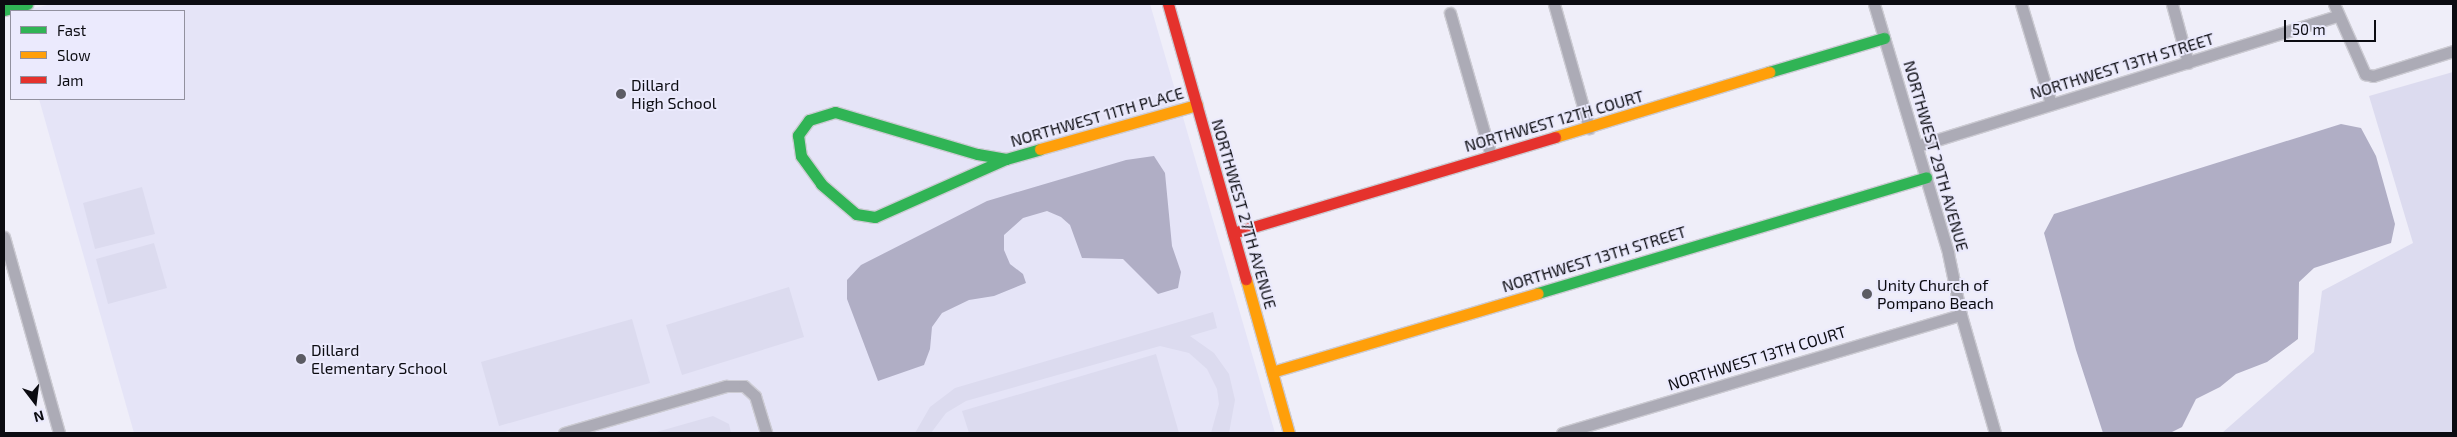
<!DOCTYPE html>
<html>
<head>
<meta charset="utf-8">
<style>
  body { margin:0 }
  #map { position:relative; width:2457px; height:437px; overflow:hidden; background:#efeef9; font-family:"Exo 2",sans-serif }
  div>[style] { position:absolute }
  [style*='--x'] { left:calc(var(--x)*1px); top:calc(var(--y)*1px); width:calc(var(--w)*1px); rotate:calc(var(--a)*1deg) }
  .built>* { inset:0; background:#e5e4f7 }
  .green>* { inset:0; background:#dcdbef }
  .water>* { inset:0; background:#b0aec5 }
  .roads { filter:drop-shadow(1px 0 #cccbd3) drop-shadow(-1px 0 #cccbd3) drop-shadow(0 1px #cccbd3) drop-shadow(0 -1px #cccbd3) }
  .street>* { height:11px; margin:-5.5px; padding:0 5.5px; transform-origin:5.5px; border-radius:5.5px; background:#acabb6 }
  .fast>* { height:11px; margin:-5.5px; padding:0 5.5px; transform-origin:5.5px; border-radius:5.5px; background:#30b455 }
  .slow>* { height:11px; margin:-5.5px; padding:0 5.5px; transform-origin:5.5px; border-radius:5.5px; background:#ff9f0a }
  .jam>* { height:11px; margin:-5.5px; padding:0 5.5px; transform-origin:5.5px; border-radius:5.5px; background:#e5322d }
  .dots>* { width:14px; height:14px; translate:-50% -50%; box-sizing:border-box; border:2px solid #ebeafd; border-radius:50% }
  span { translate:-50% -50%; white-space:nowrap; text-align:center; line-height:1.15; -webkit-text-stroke:4px #ebeafd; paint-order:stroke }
  .street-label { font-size:16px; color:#0c0c12 }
  .poi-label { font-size:16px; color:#0c0c12 }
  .left { translate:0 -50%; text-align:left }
  .frame { position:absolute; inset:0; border:5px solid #0c0c12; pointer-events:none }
  .legend { position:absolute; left:10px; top:10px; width:175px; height:90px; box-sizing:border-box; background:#ebeafd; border:1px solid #92919f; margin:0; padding:6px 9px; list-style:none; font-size:15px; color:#0c0c12 }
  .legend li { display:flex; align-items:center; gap:10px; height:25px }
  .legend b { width:25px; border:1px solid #92919f }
  .north { position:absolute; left:10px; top:377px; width:50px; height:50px; -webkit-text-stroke:4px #ebeafd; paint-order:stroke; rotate:165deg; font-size:14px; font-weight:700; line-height:20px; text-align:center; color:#0c0c12 }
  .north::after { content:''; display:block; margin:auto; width:18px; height:22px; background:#0c0c12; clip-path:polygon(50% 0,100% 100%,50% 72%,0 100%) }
  .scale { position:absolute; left:2284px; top:20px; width:92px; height:22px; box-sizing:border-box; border:2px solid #0c0c12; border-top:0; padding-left:6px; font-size:15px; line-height:18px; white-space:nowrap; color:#0c0c12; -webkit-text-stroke:4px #ebeafd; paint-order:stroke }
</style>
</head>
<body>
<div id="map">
  <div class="built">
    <div style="clip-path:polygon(51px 4px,1150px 4px,1275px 433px,511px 433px,510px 431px,500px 433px,134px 433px,39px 99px,184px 99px,184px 11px,23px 11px)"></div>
  </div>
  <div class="green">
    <div style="clip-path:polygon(2453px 72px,2453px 433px,2222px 433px,2314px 352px,2322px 291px,2413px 243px,2369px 96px)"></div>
    <div style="clip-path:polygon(142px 187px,155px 234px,95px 249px,83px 203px)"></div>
    <div style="clip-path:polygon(154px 243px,167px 288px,108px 304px,96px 259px)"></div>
    <div style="clip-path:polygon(789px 287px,804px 337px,682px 375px,666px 325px)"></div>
    <div style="clip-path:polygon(1213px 312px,1217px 328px,1190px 336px,1214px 353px,1229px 374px,1235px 400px,1229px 433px,1211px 433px,1219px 404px,1217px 389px,1207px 369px,1189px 353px,1160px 346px,966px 401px,946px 413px,931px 433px,915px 433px,930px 407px,955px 388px)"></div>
    <div style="clip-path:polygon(632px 319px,650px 383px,499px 426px,481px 362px)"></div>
    <div style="clip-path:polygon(1156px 354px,1179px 433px,969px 433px,962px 411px)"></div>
    <div style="clip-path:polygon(713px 416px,729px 424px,731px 433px,653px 433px)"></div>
  </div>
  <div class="water">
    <div style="clip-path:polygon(2341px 124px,2361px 128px,2376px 156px,2395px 224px,2391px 243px,2314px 268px,2299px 282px,2298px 339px,2267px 362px,2236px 374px,2220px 387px,2196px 399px,2182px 427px,2170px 433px,2103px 433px,2076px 350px,2044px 233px,2054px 214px)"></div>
    <div style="clip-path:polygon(1154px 156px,1165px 173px,1172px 246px,1181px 272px,1178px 288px,1158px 294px,1123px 259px,1082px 258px,1070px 225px,1061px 217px,1047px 211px,1023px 218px,1004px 235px,1004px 250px,1010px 264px,1023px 274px,1026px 283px,994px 296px,969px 300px,942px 313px,932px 327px,930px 349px,924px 365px,878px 381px,847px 299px,847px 280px,861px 265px,987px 201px,1126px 160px)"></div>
  </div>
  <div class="roads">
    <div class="street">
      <div style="--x:1554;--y:4;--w:129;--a:74.2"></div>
      <div style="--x:1874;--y:4;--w:260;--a:73.4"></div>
      <div style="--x:1948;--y:253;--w:63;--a:78.2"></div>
      <div style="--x:1961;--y:315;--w:123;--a:73.9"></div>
      <div style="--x:2021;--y:4;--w:104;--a:73.3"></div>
      <div style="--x:2172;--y:4;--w:61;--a:74.8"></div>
      <div style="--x:2334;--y:4;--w:77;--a:66.1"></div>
      <div style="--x:2365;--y:74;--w:8;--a:14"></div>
      <div style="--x:2373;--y:76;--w:84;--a:-17.4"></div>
      <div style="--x:1450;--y:13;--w:149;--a:74"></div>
      <div style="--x:1917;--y:146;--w:440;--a:-17.2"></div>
      <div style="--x:4;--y:237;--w:204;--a:74.3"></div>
      <div style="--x:564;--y:433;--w:169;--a:-16.2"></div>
      <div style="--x:726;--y:386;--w:18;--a:0"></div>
      <div style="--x:744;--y:386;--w:15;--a:42"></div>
      <div style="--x:755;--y:396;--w:39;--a:73"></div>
      <div style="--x:1562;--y:433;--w:416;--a:-16.5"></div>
    </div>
    <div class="fast">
      <div style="--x:4;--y:10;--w:24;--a:-15"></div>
      <div style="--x:1769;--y:72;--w:120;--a:-16.5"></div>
      <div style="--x:1006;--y:159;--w:29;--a:-170"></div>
      <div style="--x:977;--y:154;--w:148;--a:-163.5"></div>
      <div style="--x:835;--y:112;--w:27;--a:163"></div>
      <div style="--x:809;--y:120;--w:19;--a:126"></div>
      <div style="--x:798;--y:135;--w:21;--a:82"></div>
      <div style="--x:801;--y:156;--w:34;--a:54"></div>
      <div style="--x:821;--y:184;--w:46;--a:40.6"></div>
      <div style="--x:856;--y:214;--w:19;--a:9"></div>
      <div style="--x:875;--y:217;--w:143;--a:-23.9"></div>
      <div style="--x:1006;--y:159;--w:35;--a:-16"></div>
      <div style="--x:1538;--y:293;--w:405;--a:-16.6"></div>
    </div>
    <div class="slow">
      <div style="--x:1555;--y:137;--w:224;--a:-16.9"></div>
      <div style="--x:1040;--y:149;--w:163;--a:-15.7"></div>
      <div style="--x:1246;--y:279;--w:160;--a:74.4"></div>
      <div style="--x:1272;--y:372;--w:277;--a:-16.5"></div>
    </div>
    <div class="jam">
      <div style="--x:1168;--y:4;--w:286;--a:74.2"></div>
      <div style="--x:1233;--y:233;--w:336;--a:-16.6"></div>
    </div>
  </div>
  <div class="dots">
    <div style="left:621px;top:94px;background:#5b5b63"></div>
    <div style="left:1867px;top:294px;background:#5b5b63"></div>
    <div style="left:301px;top:359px;background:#5b5b63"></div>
  </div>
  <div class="street-label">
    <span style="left:2122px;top:66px;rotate:-17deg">NORTHWEST 13TH STREET</span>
    <span style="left:1097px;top:117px;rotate:-16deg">NORTHWEST 11TH PLACE</span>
    <span style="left:1554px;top:121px;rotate:-16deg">NORTHWEST 12TH COURT</span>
    <span style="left:1936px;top:156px;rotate:74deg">NORTHWEST 29TH AVENUE</span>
    <span style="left:1244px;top:214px;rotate:74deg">NORTHWEST 27TH AVENUE</span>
    <span style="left:1594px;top:259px;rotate:-17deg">NORTHWEST 13TH STREET</span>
    <span style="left:1757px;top:358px;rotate:-17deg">NORTHWEST 13TH COURT</span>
  </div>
  <div class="poi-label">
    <span class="left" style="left:631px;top:94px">Dillard<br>High School</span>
    <span class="left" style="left:1877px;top:294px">Unity Church of<br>Pompano Beach</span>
    <span class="left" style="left:311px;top:359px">Dillard<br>Elementary School</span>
  </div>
  <div class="frame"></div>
  <ul class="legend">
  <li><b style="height:6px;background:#30b455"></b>Fast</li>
  <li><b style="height:6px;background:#ff9f0a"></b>Slow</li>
  <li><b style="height:6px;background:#e5322d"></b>Jam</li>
  </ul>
  <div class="north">N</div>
  <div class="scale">50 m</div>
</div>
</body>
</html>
